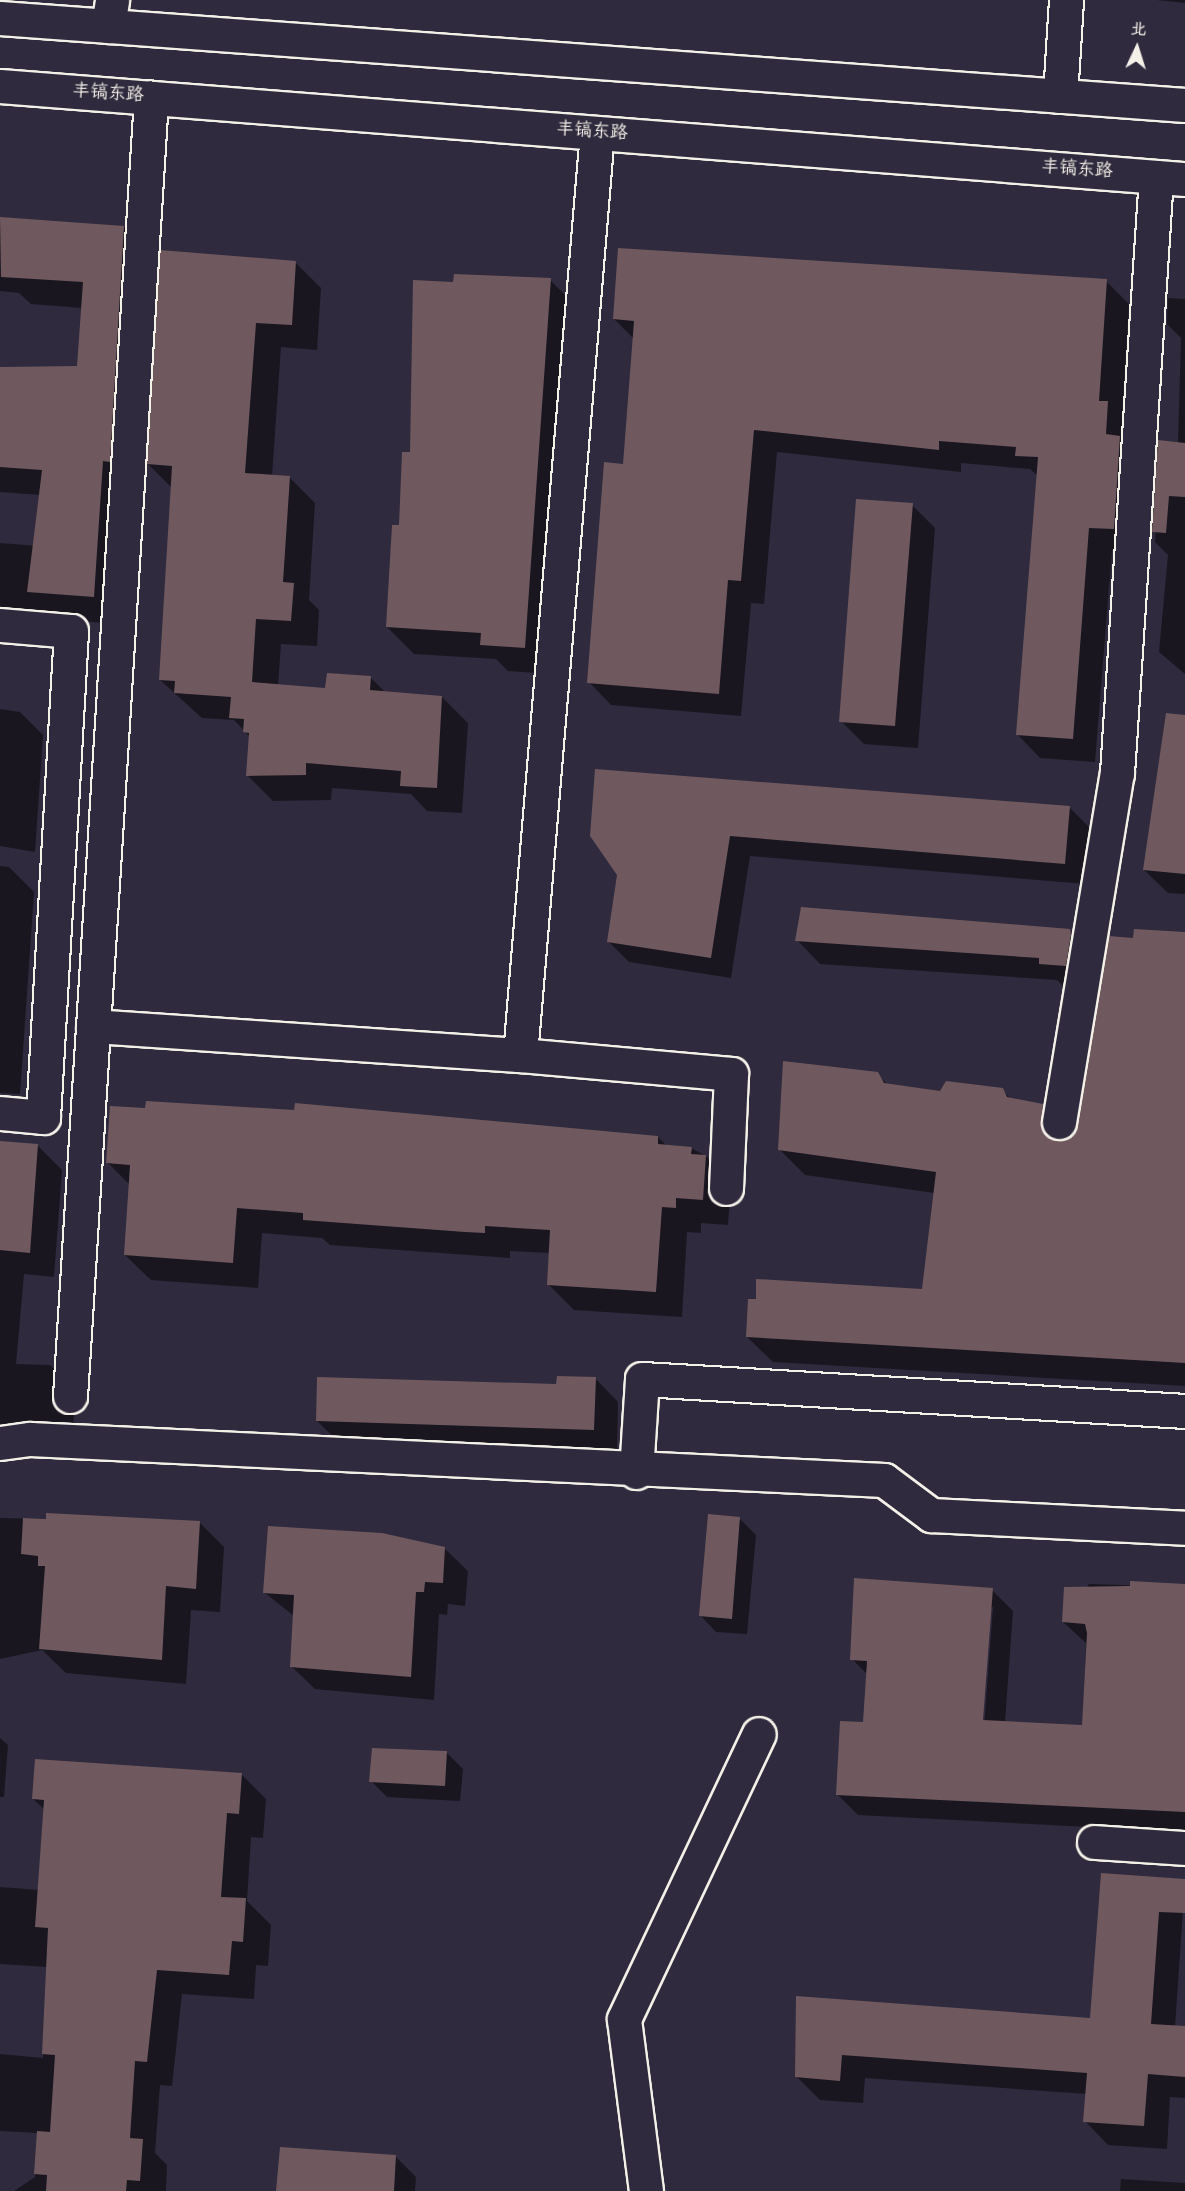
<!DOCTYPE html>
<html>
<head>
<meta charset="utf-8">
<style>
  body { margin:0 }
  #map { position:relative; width:1185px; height:2191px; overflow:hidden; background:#2f2a3d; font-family:Kalam,"LXGW WenKai TC",sans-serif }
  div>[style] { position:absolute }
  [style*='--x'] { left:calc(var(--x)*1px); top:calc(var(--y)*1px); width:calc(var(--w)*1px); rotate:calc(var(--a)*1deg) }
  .shadow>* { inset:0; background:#0007 }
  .building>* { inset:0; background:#6f595e }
  .roads { filter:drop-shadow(2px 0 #f4f1e8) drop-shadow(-2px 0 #f4f1e8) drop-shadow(0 2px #f4f1e8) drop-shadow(0 -2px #f4f1e8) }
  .minor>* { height:33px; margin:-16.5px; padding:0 16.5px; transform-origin:16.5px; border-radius:16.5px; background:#2f2a3d }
  .major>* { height:33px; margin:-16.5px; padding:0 16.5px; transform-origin:16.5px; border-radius:16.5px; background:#2f2a3d }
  span { translate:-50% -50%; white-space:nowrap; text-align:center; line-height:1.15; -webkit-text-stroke:5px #2f2a3d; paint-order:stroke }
  .street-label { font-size:18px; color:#f4f1e8 }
  .north { position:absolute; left:1107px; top:18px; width:60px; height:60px; -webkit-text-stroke:4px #2f2a3d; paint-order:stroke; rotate:4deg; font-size:16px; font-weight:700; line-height:24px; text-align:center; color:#f4f1e8 }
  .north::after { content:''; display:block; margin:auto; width:21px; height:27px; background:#f4f1e8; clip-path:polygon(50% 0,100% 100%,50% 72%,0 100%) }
</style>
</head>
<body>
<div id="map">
  <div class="shadow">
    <div style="clip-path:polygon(1157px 0,1185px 0,1185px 3px)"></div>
    <div style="clip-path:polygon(0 220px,124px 227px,152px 255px,122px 624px,0 616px,0 543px,38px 546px,41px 495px,0 492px,0 368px,78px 368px,83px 308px,31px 304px,19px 293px,0 291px)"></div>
    <div style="clip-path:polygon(295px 262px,321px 288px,317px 350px,281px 347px,272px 476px,289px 477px,315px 503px,309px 600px,319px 610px,317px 646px,281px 644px,278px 686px,326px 689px,370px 677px,386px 693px,442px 697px,468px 723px,462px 813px,427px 811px,411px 794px,332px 788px,331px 800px,273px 801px,248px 776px,250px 737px,234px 720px,202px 718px,160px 680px,172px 488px,148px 464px)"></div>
    <div style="clip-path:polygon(550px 280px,577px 307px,551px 674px,508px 671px,496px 659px,414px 654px,387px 627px,400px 526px,455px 283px)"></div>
    <div style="clip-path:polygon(1106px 281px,1129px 304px,1122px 417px,1130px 426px,1136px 552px,1112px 550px,1095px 762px,1040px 758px,1018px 735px,1038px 476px,1030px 469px,961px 463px,961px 472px,777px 452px,764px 604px,751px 603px,741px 716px,611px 705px,589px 682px,624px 465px,634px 339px,614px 319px)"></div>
    <div style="clip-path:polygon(1168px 298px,1185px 299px,1185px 674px,1159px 652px,1168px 555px,1155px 542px,1159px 442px,1178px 444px,1181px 338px,1167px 324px)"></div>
    <div style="clip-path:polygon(912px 505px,935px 528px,918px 748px,864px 744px,841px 721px)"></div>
    <div style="clip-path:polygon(0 709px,20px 712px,43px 735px,35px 852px,0 846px)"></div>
    <div style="clip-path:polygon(1185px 759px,1185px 894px,1168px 893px,1144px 870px)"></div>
    <div style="clip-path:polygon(1069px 807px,1090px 828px,1086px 884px,750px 856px,731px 978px,629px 962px,608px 941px,618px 875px,592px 836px)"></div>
    <div style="clip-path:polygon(0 866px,9px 867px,34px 892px,20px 1094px,0 1093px)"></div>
    <div style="clip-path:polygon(1069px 931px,1093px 954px,1089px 988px,1064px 987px,1057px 980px,820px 964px,797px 940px)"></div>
    <div style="clip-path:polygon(1185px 934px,1185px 1386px,773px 1362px,747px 1337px,923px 1290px,935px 1193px,805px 1175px,779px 1149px,877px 1074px,888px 1085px,940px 1092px,1002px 1090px,1012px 1100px,1042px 1105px,1068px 1131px,1068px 1139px,1079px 1126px,1134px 939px)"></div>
    <div style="clip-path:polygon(296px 1104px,658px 1137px,667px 1146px,691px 1148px,706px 1156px,731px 1182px,728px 1225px,701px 1223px,701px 1233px,687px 1232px,682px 1317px,574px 1310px,548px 1284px,550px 1253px,510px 1251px,510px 1258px,330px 1245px,322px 1238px,262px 1233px,258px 1288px,151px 1280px,125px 1255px,130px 1185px,108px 1163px,296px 1112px)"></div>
    <div style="clip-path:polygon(0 1142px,37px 1145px,62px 1170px,54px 1277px,24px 1274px,16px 1364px,50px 1365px,75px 1390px,73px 1433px,0 1428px)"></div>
    <div style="clip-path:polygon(595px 1378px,618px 1402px,617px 1452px,341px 1444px,317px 1421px)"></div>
    <div style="clip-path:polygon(0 1518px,199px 1522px,224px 1547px,220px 1612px,191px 1610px,186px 1684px,66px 1673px,42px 1650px,0 1659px)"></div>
    <div style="clip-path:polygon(740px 1519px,756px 1535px,747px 1634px,716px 1632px,701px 1616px)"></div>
    <div style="clip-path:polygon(444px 1548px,468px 1571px,465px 1606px,448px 1604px,447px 1615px,439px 1614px,434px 1700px,315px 1689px,291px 1666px,294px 1616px,265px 1593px)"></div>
    <div style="clip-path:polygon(evenodd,1089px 1584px,1185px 1587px,1185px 1832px,858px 1815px,837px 1794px,864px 1724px,868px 1675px,852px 1659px,992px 1590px,1013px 1611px,1005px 1722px,1083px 1726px,1086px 1643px,1063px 1622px,1089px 1584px,990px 1607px,993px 1607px,984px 1727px,981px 1727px,990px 1607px)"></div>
    <div style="clip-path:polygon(0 1738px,8px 1745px,4px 1797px,0 1797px)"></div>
    <div style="clip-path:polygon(447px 1753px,463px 1769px,460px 1801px,387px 1797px,371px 1781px)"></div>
    <div style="clip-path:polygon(241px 1774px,266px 1799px,263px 1838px,251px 1837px,247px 1901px,271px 1925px,268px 1966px,256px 1965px,254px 1999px,182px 1994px,172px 2086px,160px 2085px,155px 2153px,167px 2165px,166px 2191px,14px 2191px,35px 2177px,38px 2133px,0 2131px,0 2054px,43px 2058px,48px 1967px,0 1964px,0 1887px,39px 1890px,45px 1810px,33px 1799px)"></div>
    <div style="clip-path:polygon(1102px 1874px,1185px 1880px,1175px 2027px,1185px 2028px,1185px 2098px,1170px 2097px,1167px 2149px,1108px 2145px,1085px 2121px,1087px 2094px,865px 2078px,863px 2103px,820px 2100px,796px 2076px,798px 1998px,1092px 2020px)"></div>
    <div style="clip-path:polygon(396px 2157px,416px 2177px,415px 2191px,278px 2191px)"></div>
    <div style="clip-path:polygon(1121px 2179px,1185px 2183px,1185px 2191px,1120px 2191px)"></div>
  </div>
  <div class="building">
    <div style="clip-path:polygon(0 217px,124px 226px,110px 462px,103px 461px,94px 597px,27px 592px,42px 470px,0 467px,0 367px,77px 366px,83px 282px,1px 277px)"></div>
    <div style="clip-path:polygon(618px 248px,1107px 279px,1099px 401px,1108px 401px,1106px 434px,1120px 436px,1114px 529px,1089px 528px,1073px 739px,1016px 735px,1038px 457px,1015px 456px,1016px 447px,939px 441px,939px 450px,754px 430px,741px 581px,728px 580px,719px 694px,587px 683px,604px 462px,623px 464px,634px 321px,613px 319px)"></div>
    <div style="clip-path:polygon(160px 250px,296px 261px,292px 325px,256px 323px,245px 473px,290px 476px,283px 582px,294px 583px,291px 621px,256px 619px,252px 682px,325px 688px,327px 673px,371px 676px,370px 690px,442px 696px,437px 788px,400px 786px,401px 771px,306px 763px,306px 775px,246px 776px,249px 733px,243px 732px,244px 719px,229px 718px,231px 697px,174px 693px,175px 681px,159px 680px,172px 466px,147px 464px)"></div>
    <div style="clip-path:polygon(454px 274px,551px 278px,525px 648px,480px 645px,481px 633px,386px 627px,392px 525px,399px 525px,402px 452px,410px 452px,413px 280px,453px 282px)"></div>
    <div style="clip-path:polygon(1158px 440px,1185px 443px,1185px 497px,1169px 496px,1166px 533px,1152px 532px)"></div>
    <div style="clip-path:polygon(856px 499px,913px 503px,895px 726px,839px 722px)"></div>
    <div style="clip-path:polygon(1166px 713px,1185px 715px,1185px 874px,1143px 870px)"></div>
    <div style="clip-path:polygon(595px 769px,1070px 806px,1065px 864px,730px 836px,711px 958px,607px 942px,617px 875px,590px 836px)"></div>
    <div style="clip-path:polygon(801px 907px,1070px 929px,1071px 934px,1066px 966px,1039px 964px,1039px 958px,795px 941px)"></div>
    <div style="clip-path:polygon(1134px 929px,1185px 932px,1185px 1363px,746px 1337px,748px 1299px,756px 1299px,756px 1279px,922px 1289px,936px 1172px,778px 1150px,783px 1061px,878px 1072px,884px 1083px,940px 1091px,946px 1081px,1003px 1088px,1007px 1097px,1043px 1104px,1042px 1129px,1055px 1140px,1066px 1139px,1077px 1125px,1109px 936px,1133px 938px)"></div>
    <div style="clip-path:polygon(146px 1101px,294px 1110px,295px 1103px,658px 1136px,658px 1144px,692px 1147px,691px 1154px,706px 1155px,703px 1200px,676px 1198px,676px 1208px,662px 1207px,656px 1292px,547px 1285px,550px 1230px,485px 1226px,485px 1233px,465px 1232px,303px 1220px,303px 1213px,237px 1208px,233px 1263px,124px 1255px,130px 1165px,106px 1163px,110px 1106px,145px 1108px)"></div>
    <div style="clip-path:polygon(0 1141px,38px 1144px,30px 1253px,0 1250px)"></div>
    <div style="clip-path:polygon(557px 1376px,596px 1377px,594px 1430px,316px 1421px,317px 1377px,556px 1384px)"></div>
    <div style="clip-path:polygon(46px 1513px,200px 1521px,196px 1589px,166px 1586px,162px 1660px,39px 1649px,45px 1566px,38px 1566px,38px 1556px,21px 1554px,23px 1518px,46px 1519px)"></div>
    <div style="clip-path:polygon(708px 1514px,740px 1517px,732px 1619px,699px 1616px)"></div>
    <div style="clip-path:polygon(268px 1526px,382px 1533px,445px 1547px,443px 1583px,425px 1582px,424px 1592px,416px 1592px,411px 1677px,290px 1667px,294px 1595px,263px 1593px)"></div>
    <div style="clip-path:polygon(854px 1578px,993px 1588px,983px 1720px,1082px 1725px,1087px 1633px,1085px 1624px,1062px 1622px,1064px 1587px,1130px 1586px,1130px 1581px,1185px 1584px,1185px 1812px,836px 1795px,840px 1721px,863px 1722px,867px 1661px,850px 1660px)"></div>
    <div style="clip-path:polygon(372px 1748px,447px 1751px,445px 1786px,369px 1782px)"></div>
    <div style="clip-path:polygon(35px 1759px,242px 1773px,239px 1814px,227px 1813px,221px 1897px,246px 1898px,243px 1942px,232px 1941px,229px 1975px,157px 1970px,147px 2062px,135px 2061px,130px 2138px,143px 2139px,140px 2181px,127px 2180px,126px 2191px,46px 2191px,47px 2175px,34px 2174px,37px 2131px,50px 2132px,55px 2055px,42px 2054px,48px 1928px,35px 1927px,44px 1800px,32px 1799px)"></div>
    <div style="clip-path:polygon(1101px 1873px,1185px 1879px,1185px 1913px,1159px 1912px,1151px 2024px,1185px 2026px,1185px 2077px,1148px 2074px,1144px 2126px,1083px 2122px,1087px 2073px,842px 2055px,840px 2081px,795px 2077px,796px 1996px,1090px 2018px)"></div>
    <div style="clip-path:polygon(280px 2147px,396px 2155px,394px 2191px,276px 2191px)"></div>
  </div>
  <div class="roads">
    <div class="minor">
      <div style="--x:108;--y:26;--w:26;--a:-81"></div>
      <div style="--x:1060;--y:96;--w:96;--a:-86.4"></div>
      <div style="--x:0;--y:625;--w:71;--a:4.8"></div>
      <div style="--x:71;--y:631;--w:487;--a:93.3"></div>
      <div style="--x:43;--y:1117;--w:43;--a:-174.7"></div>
      <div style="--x:93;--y:1026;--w:428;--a:3.9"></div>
      <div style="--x:520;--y:1055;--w:925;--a:-85.23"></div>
      <div style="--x:520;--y:1055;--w:212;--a:5.1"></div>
      <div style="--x:731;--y:1074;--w:114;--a:92.5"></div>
      <div style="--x:1059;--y:1122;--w:354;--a:-80.6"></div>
      <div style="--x:1117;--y:773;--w:597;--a:-86.26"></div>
      <div style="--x:70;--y:1396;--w:1301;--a:-86.43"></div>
      <div style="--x:0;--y:1443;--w:30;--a:-8"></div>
      <div style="--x:30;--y:1439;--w:855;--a:2.75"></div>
      <div style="--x:884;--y:1480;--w:59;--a:36.7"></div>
      <div style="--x:931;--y:1515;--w:254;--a:2.9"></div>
      <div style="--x:636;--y:1472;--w:93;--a:-86.3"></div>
      <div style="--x:642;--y:1379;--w:544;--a:3.37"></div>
      <div style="--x:1094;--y:1842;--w:91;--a:3.8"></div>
      <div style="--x:646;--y:2191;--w:173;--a:-97.3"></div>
      <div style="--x:624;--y:2019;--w:315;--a:-64.7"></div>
    </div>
    <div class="major">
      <div style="--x:0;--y:18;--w:1188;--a:4.2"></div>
      <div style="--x:0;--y:86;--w:1189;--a:4.49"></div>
    </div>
  </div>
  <div class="street-label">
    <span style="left:108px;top:94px;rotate:4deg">丰镐东路</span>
    <span style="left:592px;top:132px;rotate:4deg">丰镐东路</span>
    <span style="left:1077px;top:170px;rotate:4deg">丰镐东路</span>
  </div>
  <div class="north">北</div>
</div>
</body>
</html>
